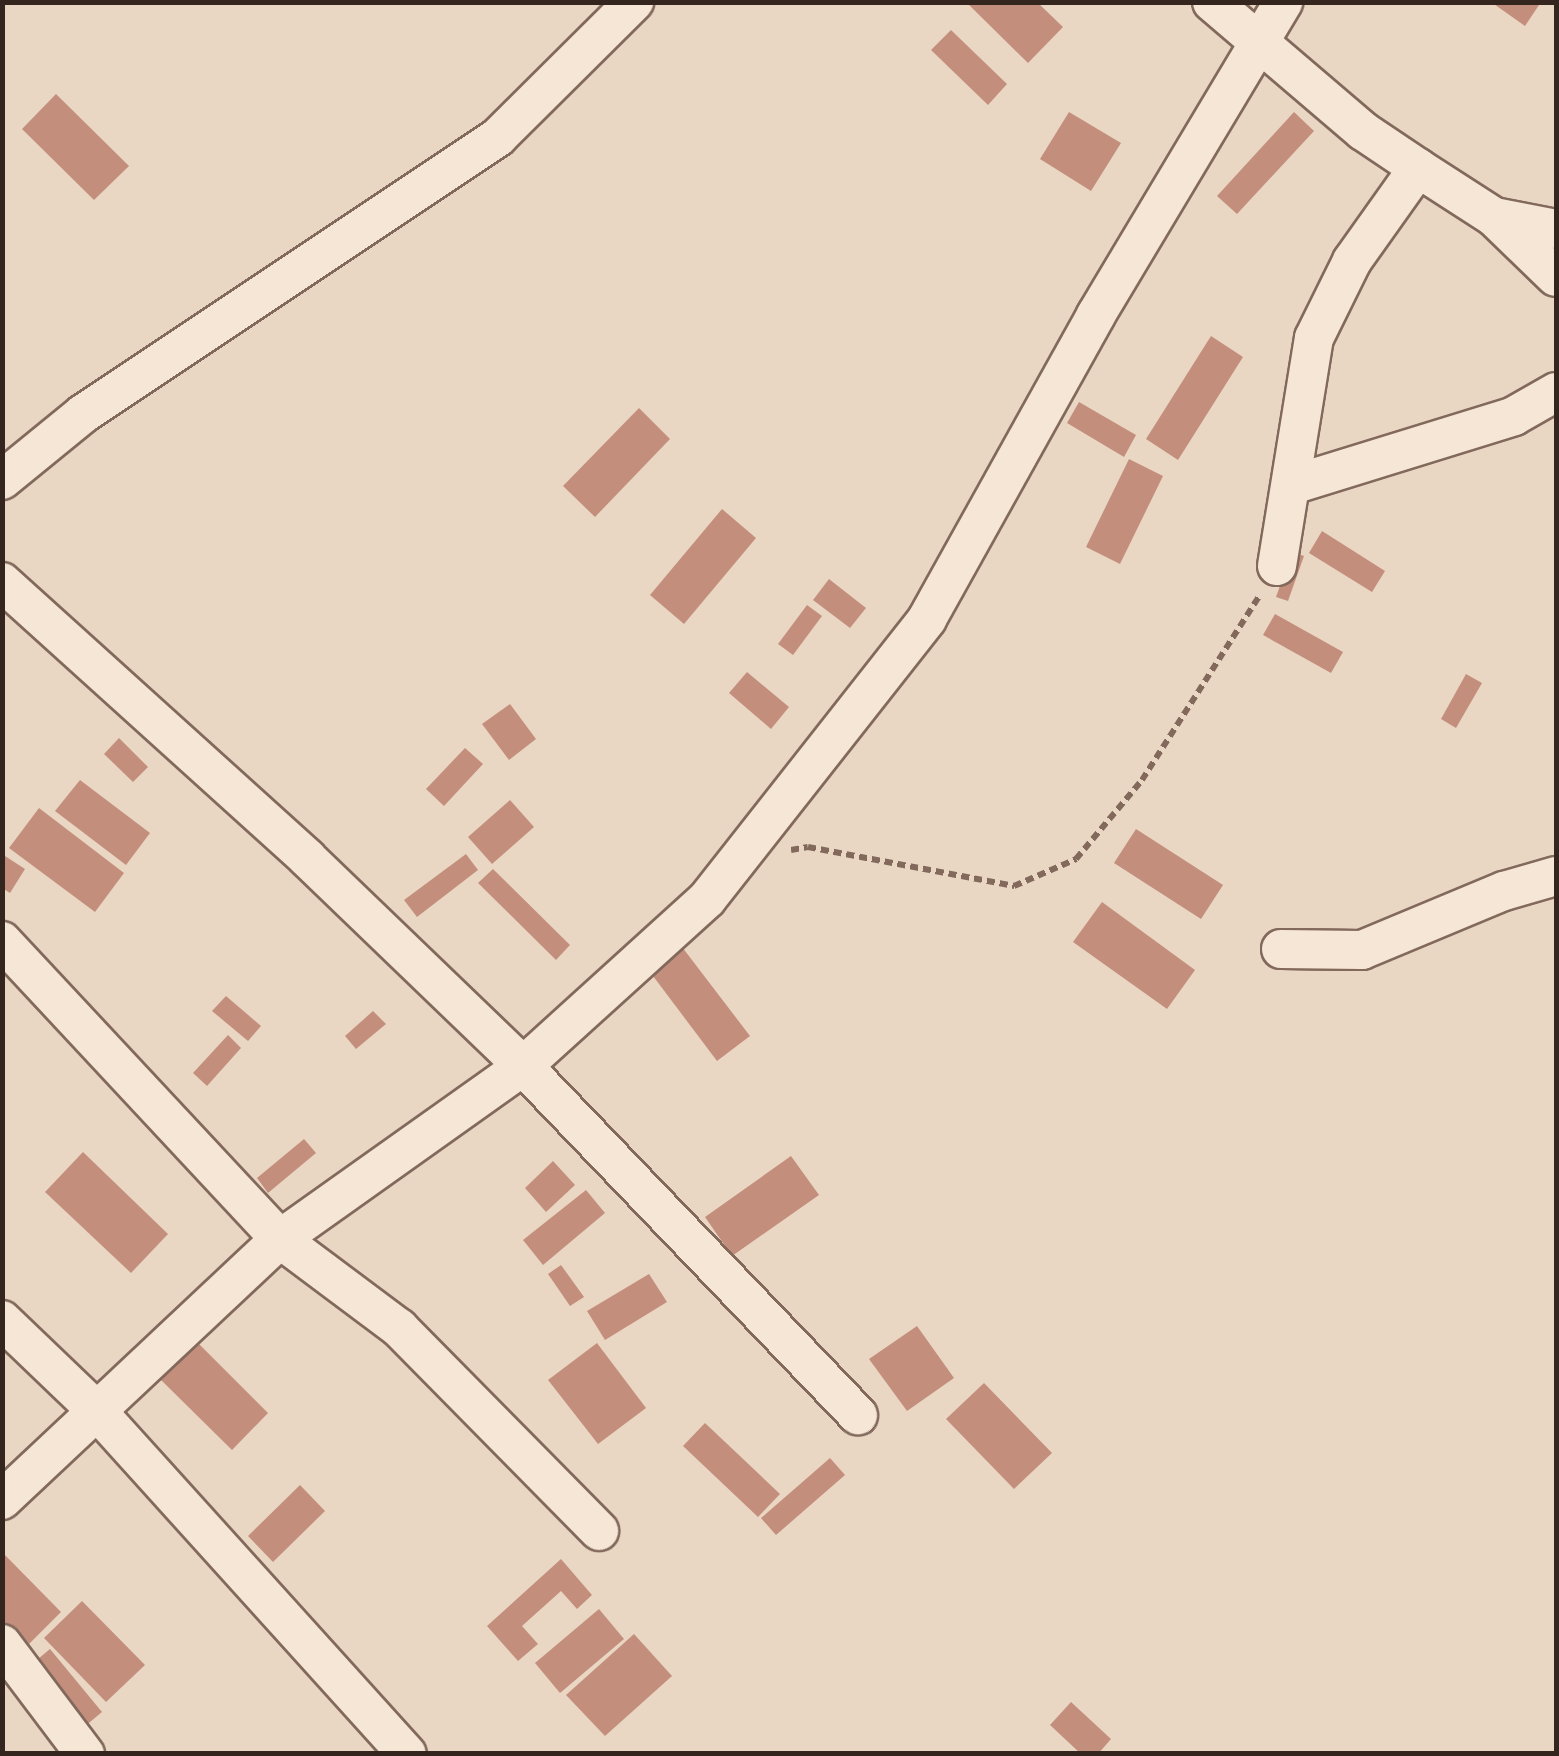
<!DOCTYPE html>
<html>
<head>
<meta charset="utf-8">
<style>
  body { margin:0 }
  #map { position:relative; width:1559px; height:1756px; overflow:hidden; background:#e9d7c4; font-family:Spectral,serif }
  div>[style] { position:absolute }
  [style*='--x'] { left:calc(var(--x)*1px); top:calc(var(--y)*1px); width:calc(var(--w)*1px); rotate:calc(var(--a)*1deg) }
  .building>* { inset:0; background:#c48e7d }
  .path>* { height:6px; margin-top:-3px; transform-origin:0; background:repeating-linear-gradient(90deg,#82695c 0 8px,transparent 0 13px) }
  .roads { filter:drop-shadow(2px 0 #82695c) drop-shadow(-2px 0 #82695c) drop-shadow(0 2px #82695c) drop-shadow(0 -2px #82695c) }
  .minor>* { height:38px; margin:-19px; padding:0 19px; transform-origin:19px; border-radius:19px; background:#f5e6d6 }
  span { translate:-50% -50%; white-space:nowrap; text-align:center; line-height:1.15; -webkit-text-stroke:10px #f2e3d3; paint-order:stroke }
  .frame { position:absolute; inset:0; border:5px solid #34251f; pointer-events:none }
</style>
</head>
<body>
<div id="map">
  <div class="building">
    <div style="clip-path:polygon(966px 2px,1037px 2px,1063px 27px,1028px 63px)"></div>
    <div style="clip-path:polygon(1491px 2px,1541px 2px,1525px 26px)"></div>
    <div style="clip-path:polygon(951px 30px,1007px 84px,988px 105px,931px 50px)"></div>
    <div style="clip-path:polygon(56px 94px,129px 166px,94px 200px,22px 129px)"></div>
    <div style="clip-path:polygon(1069px 112px,1121px 143px,1091px 191px,1040px 159px)"></div>
    <div style="clip-path:polygon(1294px 112px,1314px 131px,1237px 214px,1217px 196px)"></div>
    <div style="clip-path:polygon(1211px 336px,1243px 357px,1178px 460px,1146px 439px)"></div>
    <div style="clip-path:polygon(1079px 402px,1136px 435px,1124px 457px,1067px 423px)"></div>
    <div style="clip-path:polygon(639px 408px,670px 439px,595px 517px,563px 486px)"></div>
    <div style="clip-path:polygon(1129px 459px,1163px 476px,1120px 564px,1086px 547px)"></div>
    <div style="clip-path:polygon(722px 509px,756px 538px,684px 624px,650px 595px)"></div>
    <div style="clip-path:polygon(1322px 531px,1385px 571px,1372px 592px,1309px 553px)"></div>
    <div style="clip-path:polygon(1292px 552px,1304px 556px,1288px 601px,1276px 597px)"></div>
    <div style="clip-path:polygon(829px 579px,866px 608px,850px 628px,813px 600px)"></div>
    <div style="clip-path:polygon(807px 605px,822px 616px,793px 655px,778px 644px)"></div>
    <div style="clip-path:polygon(1275px 614px,1343px 652px,1331px 673px,1263px 635px)"></div>
    <div style="clip-path:polygon(747px 672px,789px 707px,771px 729px,729px 693px)"></div>
    <div style="clip-path:polygon(1466px 674px,1482px 683px,1456px 728px,1441px 719px)"></div>
    <div style="clip-path:polygon(510px 704px,536px 739px,509px 760px,482px 724px)"></div>
    <div style="clip-path:polygon(119px 738px,148px 767px,133px 782px,104px 754px)"></div>
    <div style="clip-path:polygon(465px 748px,483px 764px,444px 806px,426px 789px)"></div>
    <div style="clip-path:polygon(80px 780px,150px 833px,126px 865px,55px 811px)"></div>
    <div style="clip-path:polygon(510px 800px,534px 827px,492px 864px,468px 837px)"></div>
    <div style="clip-path:polygon(39px 808px,124px 873px,95px 912px,9px 848px)"></div>
    <div style="clip-path:polygon(1136px 829px,1223px 885px,1201px 919px,1114px 863px)"></div>
    <div style="clip-path:polygon(466px 854px,478px 870px,417px 917px,404px 900px)"></div>
    <div style="clip-path:polygon(5px 856px,25px 869px,10px 893px,2px 888px)"></div>
    <div style="clip-path:polygon(493px 869px,570px 945px,556px 960px,478px 883px)"></div>
    <div style="clip-path:polygon(1102px 902px,1195px 970px,1167px 1009px,1073px 942px)"></div>
    <div style="clip-path:polygon(679px 943px,750px 1036px,717px 1061px,647px 968px)"></div>
    <div style="clip-path:polygon(226px 996px,261px 1026px,248px 1041px,212px 1011px)"></div>
    <div style="clip-path:polygon(373px 1011px,386px 1024px,356px 1049px,345px 1036px)"></div>
    <div style="clip-path:polygon(228px 1035px,241px 1048px,207px 1086px,193px 1073px)"></div>
    <div style="clip-path:polygon(304px 1139px,316px 1153px,268px 1193px,257px 1178px)"></div>
    <div style="clip-path:polygon(83px 1152px,168px 1234px,131px 1273px,45px 1192px)"></div>
    <div style="clip-path:polygon(791px 1156px,819px 1195px,732px 1256px,705px 1217px)"></div>
    <div style="clip-path:polygon(553px 1161px,575px 1185px,546px 1212px,525px 1188px)"></div>
    <div style="clip-path:polygon(586px 1190px,605px 1213px,543px 1265px,523px 1240px)"></div>
    <div style="clip-path:polygon(561px 1265px,584px 1297px,570px 1306px,548px 1274px)"></div>
    <div style="clip-path:polygon(649px 1274px,667px 1302px,605px 1340px,587px 1311px)"></div>
    <div style="clip-path:polygon(917px 1326px,954px 1378px,907px 1411px,869px 1359px)"></div>
    <div style="clip-path:polygon(196px 1341px,268px 1413px,232px 1450px,159px 1378px)"></div>
    <div style="clip-path:polygon(597px 1343px,646px 1408px,598px 1444px,548px 1380px)"></div>
    <div style="clip-path:polygon(984px 1383px,1052px 1453px,1014px 1489px,946px 1419px)"></div>
    <div style="clip-path:polygon(705px 1423px,780px 1494px,758px 1517px,683px 1446px)"></div>
    <div style="clip-path:polygon(830px 1458px,845px 1475px,776px 1535px,761px 1518px)"></div>
    <div style="clip-path:polygon(300px 1485px,325px 1511px,273px 1562px,248px 1536px)"></div>
    <div style="clip-path:polygon(2px 1552px,61px 1612px,27px 1646px,2px 1621px)"></div>
    <div style="clip-path:polygon(561px 1559px,592px 1595px,577px 1609px,561px 1591px,522px 1626px,538px 1644px,518px 1661px,487px 1626px)"></div>
    <div style="clip-path:polygon(82px 1601px,145px 1665px,106px 1702px,44px 1638px)"></div>
    <div style="clip-path:polygon(599px 1609px,624px 1639px,560px 1693px,535px 1663px)"></div>
    <div style="clip-path:polygon(634px 1634px,672px 1676px,605px 1736px,566px 1695px)"></div>
    <div style="clip-path:polygon(50px 1649px,102px 1712px,84px 1727px,32px 1664px)"></div>
    <div style="clip-path:polygon(1071px 1702px,1111px 1739px,1098px 1754px,1081px 1754px,1050px 1725px)"></div>
  </div>
  <div class="path">
    <div style="--x:791;--y:850;--w:17;--a:-10"></div>
    <div style="--x:808;--y:847;--w:210;--a:10.7"></div>
    <div style="--x:1014;--y:886;--w:68;--a:-23.5"></div>
    <div style="--x:1076;--y:859;--w:103;--a:-50.1"></div>
    <div style="--x:1142;--y:780;--w:219;--a:-57.5"></div>
  </div>
  <div class="roads">
    <div class="minor">
      <div style="--x:1212;--y:2;--w:199;--a:40.5"></div>
      <div style="--x:1363;--y:131;--w:66;--a:33.9"></div>
      <div style="--x:1418;--y:168;--w:90;--a:32.8"></div>
      <div style="--x:1494;--y:217;--w:63;--a:11"></div>
      <div style="--x:1494;--y:217;--w:86;--a:44.1"></div>
      <div style="--x:2;--y:480;--w:104;--a:-39.2"></div>
      <div style="--x:83;--y:414;--w:499;--a:-33.7"></div>
      <div style="--x:498;--y:137;--w:192;--a:-44.8"></div>
      <div style="--x:1295;--y:484;--w:229;--a:-17.2"></div>
      <div style="--x:1514;--y:416;--w:48;--a:-29.7"></div>
      <div style="--x:1277;--y:566;--w:231;--a:-80.8"></div>
      <div style="--x:1314;--y:338;--w:86;--a:-63.7"></div>
      <div style="--x:1352;--y:261;--w:114;--a:-54.6"></div>
      <div style="--x:2;--y:582;--w:411;--a:42.1"></div>
      <div style="--x:307;--y:858;--w:300;--a:43.9"></div>
      <div style="--x:523;--y:1066;--w:484;--a:46.2"></div>
      <div style="--x:2;--y:941;--w:408;--a:47"></div>
      <div style="--x:280;--y:1239;--w:149;--a:36.8"></div>
      <div style="--x:399;--y:1328;--w:285;--a:45.4"></div>
      <div style="--x:1281;--y:949;--w:81;--a:0.7"></div>
      <div style="--x:1362;--y:950;--w:154;--a:-22.6"></div>
      <div style="--x:1504;--y:891;--w:54;--a:-16.1"></div>
      <div style="--x:2;--y:1320;--w:132;--a:43.8"></div>
      <div style="--x:97;--y:1411;--w:462;--a:47.9"></div>
      <div style="--x:2;--y:1500;--w:381;--a:-43.2"></div>
      <div style="--x:280;--y:1239;--w:298;--a:-35.4"></div>
      <div style="--x:523;--y:1066;--w:248;--a:-42.2"></div>
      <div style="--x:707;--y:899;--w:356;--a:-51.8"></div>
      <div style="--x:927;--y:619;--w:348;--a:-60.9"></div>
      <div style="--x:1096;--y:315;--w:365;--a:-59.1"></div>
      <div style="--x:2;--y:1644;--w:138;--a:53"></div>
    </div>
  </div>
  <div class="frame"></div>
</div>
</body>
</html>
